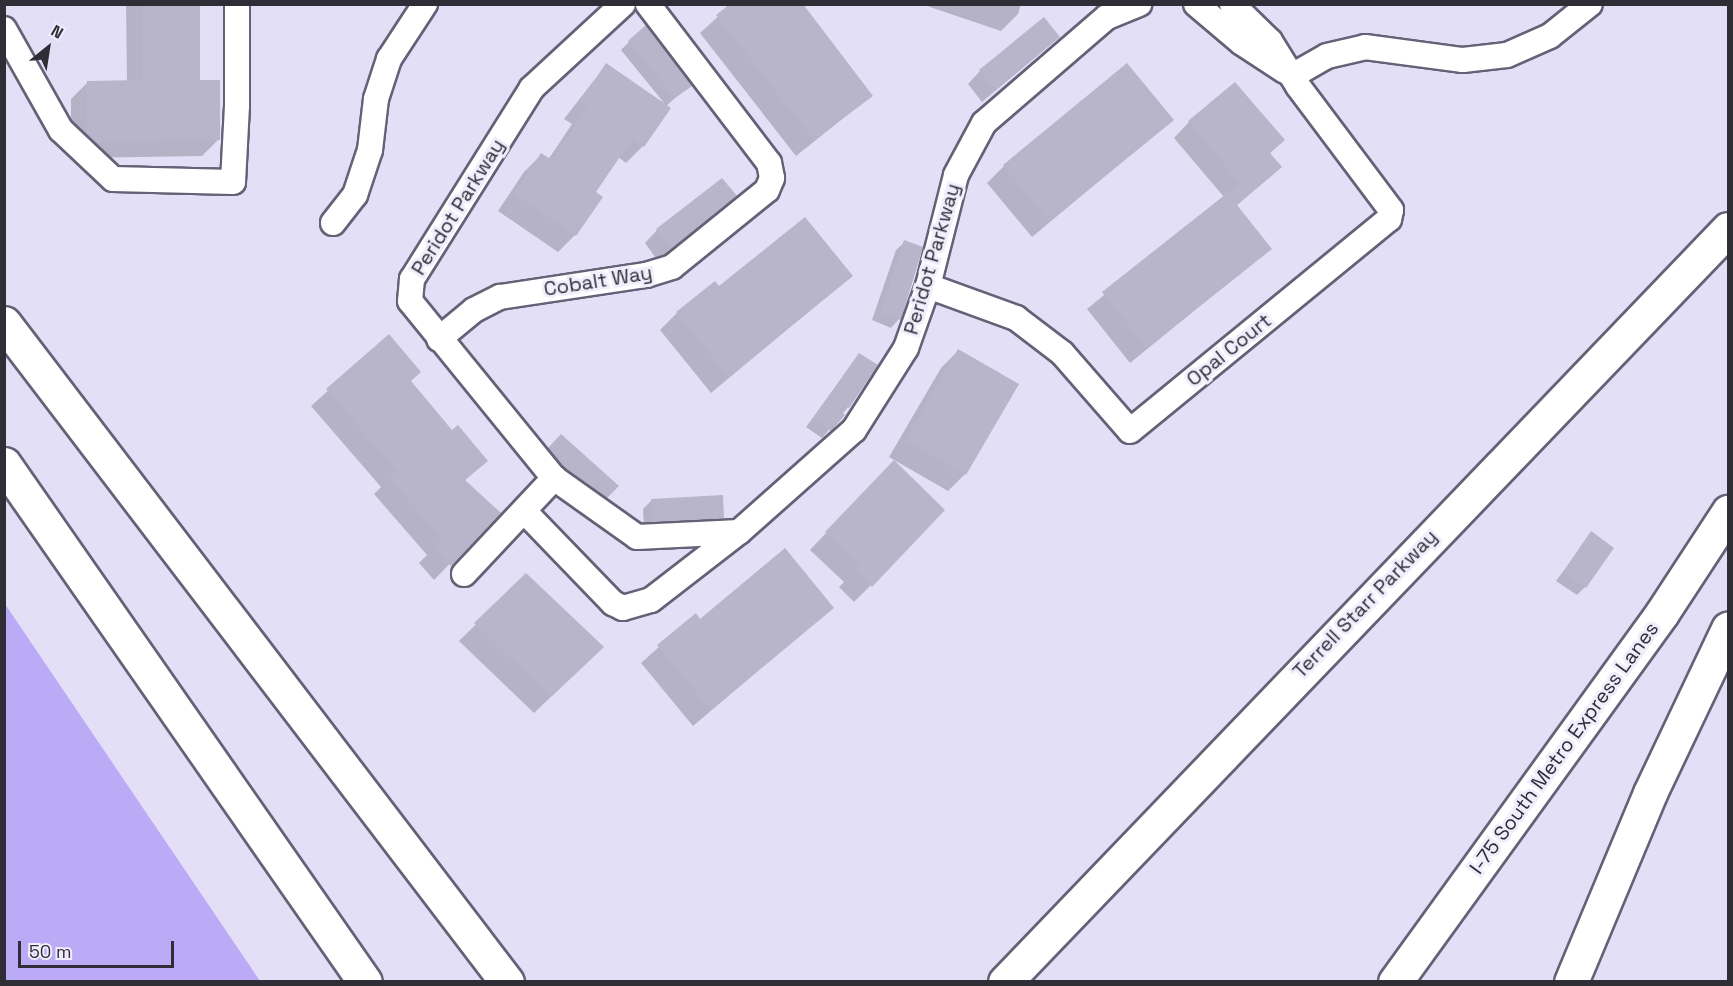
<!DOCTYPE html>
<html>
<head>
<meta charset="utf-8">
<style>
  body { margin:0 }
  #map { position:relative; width:1733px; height:986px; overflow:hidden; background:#e3dff7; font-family:"Space Grotesk",sans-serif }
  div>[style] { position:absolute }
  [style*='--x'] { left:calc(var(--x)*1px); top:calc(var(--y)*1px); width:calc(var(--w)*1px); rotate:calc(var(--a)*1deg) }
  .green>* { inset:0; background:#bbabf7 }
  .shadow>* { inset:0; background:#0003 }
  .building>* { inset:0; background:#b8b4ca }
  .roads { filter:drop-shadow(2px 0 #656176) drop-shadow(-2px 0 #656176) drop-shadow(0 2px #656176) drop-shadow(0 -2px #656176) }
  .minor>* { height:24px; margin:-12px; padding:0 12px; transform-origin:12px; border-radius:12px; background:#fff }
  .highway>* { height:33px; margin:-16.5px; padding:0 16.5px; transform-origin:16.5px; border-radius:16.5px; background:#fff }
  span { translate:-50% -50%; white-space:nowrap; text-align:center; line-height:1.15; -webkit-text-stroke:6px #f0edfc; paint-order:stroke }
  .street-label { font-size:20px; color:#2f2d36 }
  .frame { position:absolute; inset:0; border:6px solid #2f2d36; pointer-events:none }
  .north { position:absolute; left:18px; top:18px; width:60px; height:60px; -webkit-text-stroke:4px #f0edfc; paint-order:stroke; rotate:30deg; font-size:16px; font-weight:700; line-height:24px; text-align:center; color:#2f2d36 }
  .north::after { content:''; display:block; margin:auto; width:21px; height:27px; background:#2f2d36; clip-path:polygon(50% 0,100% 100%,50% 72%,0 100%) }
  .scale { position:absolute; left:18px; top:941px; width:156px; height:27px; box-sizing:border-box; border:3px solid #2f2d36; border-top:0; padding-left:8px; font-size:18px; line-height:21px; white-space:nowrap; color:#2f2d36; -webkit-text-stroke:4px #f0edfc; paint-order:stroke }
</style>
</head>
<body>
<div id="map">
  <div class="green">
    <div style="clip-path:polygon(5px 604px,260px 981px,5px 981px)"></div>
  </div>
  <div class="shadow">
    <div style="clip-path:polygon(126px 4px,199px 4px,199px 82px,219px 139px,202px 156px,77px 158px,71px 152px,71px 99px,88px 82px,127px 82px)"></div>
    <div style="clip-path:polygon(732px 4px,871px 96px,796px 156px,700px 33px)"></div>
    <div style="clip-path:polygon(921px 4px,1021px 4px,1018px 14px,1001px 31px)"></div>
    <div style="clip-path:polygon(629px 42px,690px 85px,666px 106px,643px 146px,626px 163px,618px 157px,594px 193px,575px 235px,558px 252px,498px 211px,524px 172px,541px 155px,548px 160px,572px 124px,564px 119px,606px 65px,664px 103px,621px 50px)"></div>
    <div style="clip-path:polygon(1045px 49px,982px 102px,968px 84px,980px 71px)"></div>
    <div style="clip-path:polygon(1172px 120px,1032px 237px,987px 183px,1004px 166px)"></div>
    <div style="clip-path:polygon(1189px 122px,1283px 140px,1269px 154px,1280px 167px,1236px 206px,1270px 249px,1130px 363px,1087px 309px,1224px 197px,1174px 138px)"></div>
    <div style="clip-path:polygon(735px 196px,658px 261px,645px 243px,657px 230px)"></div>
    <div style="clip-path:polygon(905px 242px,899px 319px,891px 328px,872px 320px,896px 250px)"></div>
    <div style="clip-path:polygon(851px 276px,711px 393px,660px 330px,677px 313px,719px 289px)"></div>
    <div style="clip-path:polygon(388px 337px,409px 382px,452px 432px,486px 461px,464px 481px,499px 513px,434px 580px,419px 563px,427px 555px,374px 494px,381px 487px,311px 406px)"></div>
    <div style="clip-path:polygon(958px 351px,965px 474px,948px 491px,889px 457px,941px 368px)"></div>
    <div style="clip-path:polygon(859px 355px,848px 407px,822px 438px,806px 427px)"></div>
    <div style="clip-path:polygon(553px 444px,606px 497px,598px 506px,541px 457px)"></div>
    <div style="clip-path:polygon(877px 479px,871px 585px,854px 602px,839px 587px,844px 582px,810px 550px)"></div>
    <div style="clip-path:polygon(652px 500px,722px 518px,714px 526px,644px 530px,643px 509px)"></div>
    <div style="clip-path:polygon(1592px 533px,1585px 587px,1577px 595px,1556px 581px)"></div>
    <div style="clip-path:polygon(526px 575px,585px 664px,534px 713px,459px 641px)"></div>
    <div style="clip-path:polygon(832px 608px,693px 726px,641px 663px,695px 615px,700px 621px)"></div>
  </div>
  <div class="building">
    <div style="clip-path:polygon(143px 4px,200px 4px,200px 80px,220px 80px,220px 140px,94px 142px,87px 135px,87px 81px,143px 80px)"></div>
    <div style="clip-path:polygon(730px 4px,803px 4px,873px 96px,814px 140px,716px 15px)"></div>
    <div style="clip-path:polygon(1044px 17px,1060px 37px,995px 90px,979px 70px)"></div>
    <div style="clip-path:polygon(646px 25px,692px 86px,675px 98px,628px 41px)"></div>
    <div style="clip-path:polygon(606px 63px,671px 108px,644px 147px,632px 139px,596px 192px,603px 197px,576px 236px,514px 194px,541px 153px,552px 160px,588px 107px,580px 102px)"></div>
    <div style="clip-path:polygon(1127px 63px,1174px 120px,1049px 222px,1003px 165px)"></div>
    <div style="clip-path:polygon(1235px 82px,1285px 140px,1270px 153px,1282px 167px,1237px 205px,1272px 249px,1147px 348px,1102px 292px,1240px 183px,1188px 121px)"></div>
    <div style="clip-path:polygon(722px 178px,737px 196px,671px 249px,656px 229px)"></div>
    <div style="clip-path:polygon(805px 217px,853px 276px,729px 377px,676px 312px,715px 281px,719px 286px)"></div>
    <div style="clip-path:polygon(904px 240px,923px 247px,901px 320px,880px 312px)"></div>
    <div style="clip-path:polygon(389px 334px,421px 372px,411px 381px,452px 430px,458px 425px,488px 461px,465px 480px,501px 513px,451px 566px,434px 546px,441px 538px,389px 478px,397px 471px,326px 389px)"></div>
    <div style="clip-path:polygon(958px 349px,1019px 384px,966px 475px,905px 440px)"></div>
    <div style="clip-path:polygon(859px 353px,878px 365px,849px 408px,844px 405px,840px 410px,845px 415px,831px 431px,813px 418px)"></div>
    <div style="clip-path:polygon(561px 434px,619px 486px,607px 498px,564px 468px,548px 448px)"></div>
    <div style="clip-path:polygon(894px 460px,945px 510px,872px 587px,855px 570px,859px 564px,825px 532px)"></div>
    <div style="clip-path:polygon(723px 495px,724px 518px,652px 522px,651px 499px)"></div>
    <div style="clip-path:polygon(1591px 531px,1614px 548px,1586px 588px,1563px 572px)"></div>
    <div style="clip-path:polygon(785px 548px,834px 608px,711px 710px,657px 645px,696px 613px,700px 619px)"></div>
    <div style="clip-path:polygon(526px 573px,604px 647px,551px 697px,474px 623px)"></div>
  </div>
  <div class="roads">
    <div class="minor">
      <div style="--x:623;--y:4;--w:124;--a:137.3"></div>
      <div style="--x:532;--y:88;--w:226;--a:122.1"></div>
      <div style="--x:412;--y:279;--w:22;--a:95"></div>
      <div style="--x:410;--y:301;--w:228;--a:50.9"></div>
      <div style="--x:554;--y:478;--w:102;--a:35.4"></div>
      <div style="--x:637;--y:537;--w:102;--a:-2.8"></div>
      <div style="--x:739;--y:532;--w:154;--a:-41.6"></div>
      <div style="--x:854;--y:430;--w:97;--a:-57.6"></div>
      <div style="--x:906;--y:348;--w:66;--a:-70.5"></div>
      <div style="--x:928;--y:286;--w:114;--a:-75.8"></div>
      <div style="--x:956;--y:175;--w:59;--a:-61.7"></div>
      <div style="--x:984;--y:123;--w:162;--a:-40.8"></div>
      <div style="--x:1107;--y:17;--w:35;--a:-22"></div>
      <div style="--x:1196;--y:4;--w:60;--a:40.3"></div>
      <div style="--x:1242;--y:43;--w:51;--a:33.1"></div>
      <div style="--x:4;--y:29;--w:116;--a:60.6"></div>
      <div style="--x:61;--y:130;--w:71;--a:43.3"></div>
      <div style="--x:113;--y:179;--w:120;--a:1.4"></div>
      <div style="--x:233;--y:182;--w:76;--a:-87"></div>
      <div style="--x:237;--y:106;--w:102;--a:-90"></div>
      <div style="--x:1292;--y:76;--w:40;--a:-29.7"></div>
      <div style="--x:1327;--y:56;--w:39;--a:-13"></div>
      <div style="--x:1365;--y:47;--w:99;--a:7.6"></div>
      <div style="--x:1463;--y:60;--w:44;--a:-6.5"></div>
      <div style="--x:1507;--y:55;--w:47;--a:-23.8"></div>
      <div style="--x:1550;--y:36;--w:51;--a:-38.7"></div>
      <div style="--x:333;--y:223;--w:36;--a:-52"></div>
      <div style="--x:355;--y:195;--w:47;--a:-71.6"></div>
      <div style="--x:370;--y:150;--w:51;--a:-83.3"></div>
      <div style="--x:376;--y:99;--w:42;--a:-72"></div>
      <div style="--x:389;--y:59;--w:66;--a:-56.8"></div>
      <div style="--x:928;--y:286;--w:94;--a:20"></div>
      <div style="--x:1016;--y:318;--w:58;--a:37.3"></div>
      <div style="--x:1062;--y:353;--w:103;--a:48.9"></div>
      <div style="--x:1130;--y:431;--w:335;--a:-39.3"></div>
      <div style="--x:1389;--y:219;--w:9;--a:-77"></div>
      <div style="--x:1391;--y:210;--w:155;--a:-126.9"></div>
      <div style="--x:1298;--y:86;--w:53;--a:-121.9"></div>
      <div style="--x:1270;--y:41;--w:53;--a:-135.8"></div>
      <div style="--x:439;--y:339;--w:45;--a:-39.6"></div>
      <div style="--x:474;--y:310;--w:29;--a:-27"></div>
      <div style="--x:500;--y:297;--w:148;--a:-8.6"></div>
      <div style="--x:646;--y:275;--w:27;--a:-17"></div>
      <div style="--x:672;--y:267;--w:122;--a:-39"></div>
      <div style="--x:767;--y:190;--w:13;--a:-67"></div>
      <div style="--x:772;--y:178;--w:15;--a:-101"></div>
      <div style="--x:769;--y:163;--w:200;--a:-127.3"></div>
      <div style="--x:525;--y:512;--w:127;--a:46"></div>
      <div style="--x:613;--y:603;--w:11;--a:27"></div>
      <div style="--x:623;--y:608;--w:29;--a:-16"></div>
      <div style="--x:651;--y:600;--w:111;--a:-37.7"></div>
      <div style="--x:464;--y:574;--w:132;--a:-46.8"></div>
    </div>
    <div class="highway">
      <div style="--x:4;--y:323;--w:829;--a:52.65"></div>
      <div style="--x:4;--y:464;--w:631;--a:55.13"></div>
      <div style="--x:1005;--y:982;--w:1044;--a:-46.16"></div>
      <div style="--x:1395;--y:982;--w:455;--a:-54.1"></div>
      <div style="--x:1662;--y:613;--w:121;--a:-56.8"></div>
      <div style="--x:1571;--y:982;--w:205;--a:-67.3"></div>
      <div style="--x:1650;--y:793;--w:182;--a:-64.6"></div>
    </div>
  </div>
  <div class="street-label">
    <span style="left:458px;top:207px;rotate:-58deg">Peridot Parkway</span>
    <span style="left:932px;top:259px;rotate:-74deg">Peridot Parkway</span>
    <span style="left:598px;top:281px;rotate:-9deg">Cobalt Way</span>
    <span style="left:1229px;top:350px;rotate:-39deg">Opal Court</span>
    <span style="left:1365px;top:604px;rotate:-46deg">Terrell Starr Parkway</span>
    <span style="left:1564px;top:748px;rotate:-54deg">I-75 South Metro Express Lanes</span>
  </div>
  <div class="frame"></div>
  <div class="north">N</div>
  <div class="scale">50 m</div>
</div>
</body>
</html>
